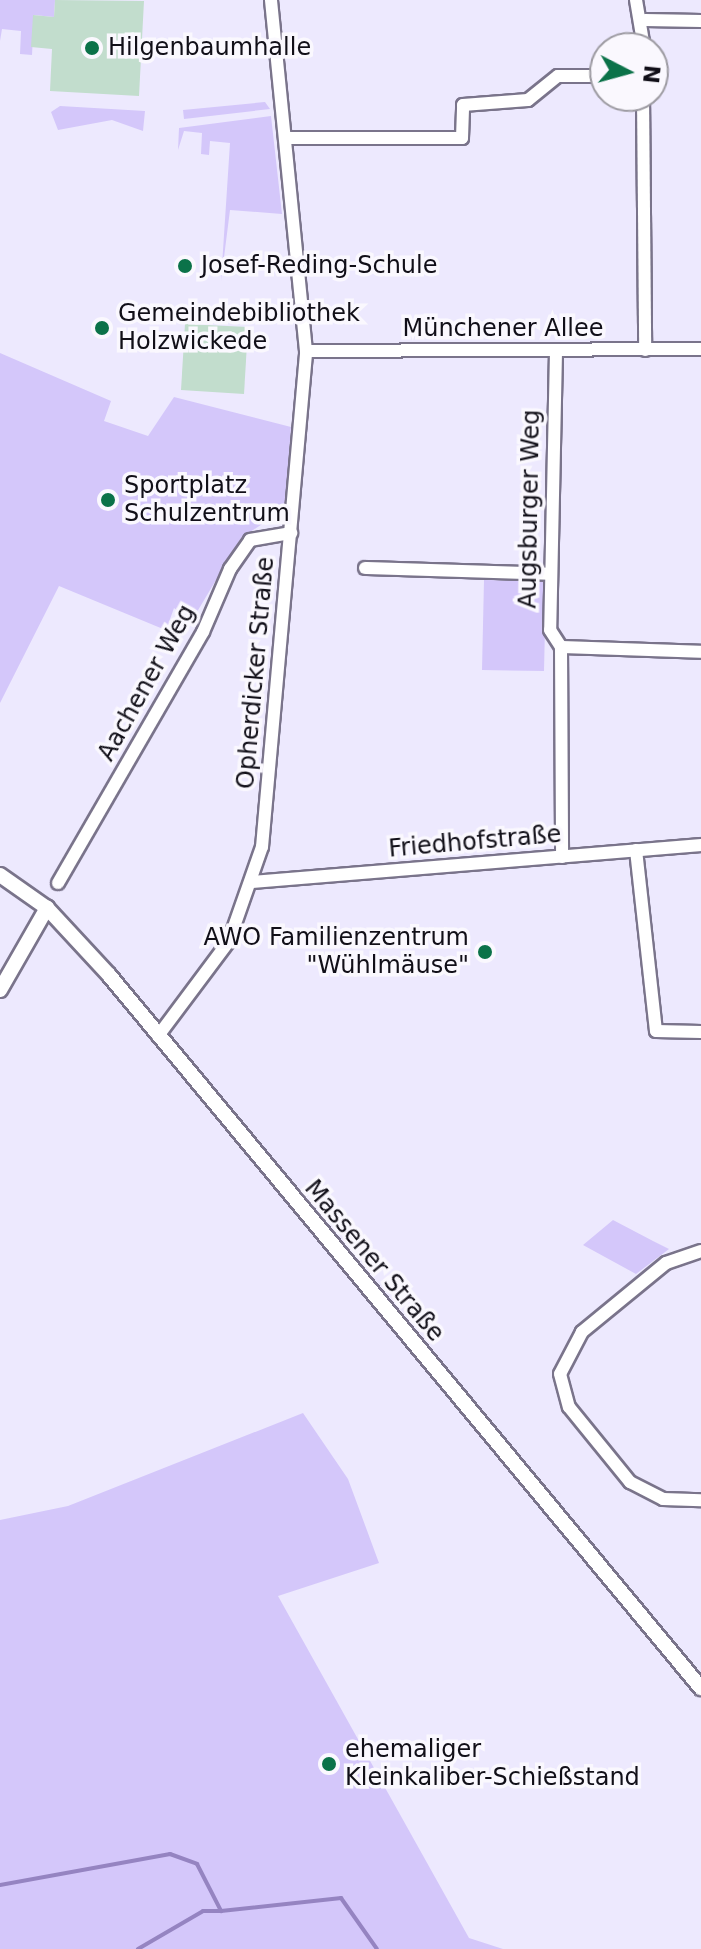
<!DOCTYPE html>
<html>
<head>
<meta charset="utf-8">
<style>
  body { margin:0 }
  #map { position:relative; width:701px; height:1949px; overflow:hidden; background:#ede9fe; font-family:"DejaVu Sans",sans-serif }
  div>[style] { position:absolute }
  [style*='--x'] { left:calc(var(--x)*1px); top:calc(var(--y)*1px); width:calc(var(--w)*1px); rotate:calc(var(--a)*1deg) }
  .green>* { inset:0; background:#d4c7fa }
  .stream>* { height:4px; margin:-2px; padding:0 2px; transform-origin:2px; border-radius:2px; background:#9584c1 }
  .building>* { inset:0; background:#c2ddcd }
  .roads { filter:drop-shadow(2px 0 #7a748b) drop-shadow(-2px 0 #7a748b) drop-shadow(0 2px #7a748b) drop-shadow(0 -2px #7a748b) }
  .minor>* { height:12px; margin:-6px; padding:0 6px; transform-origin:6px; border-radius:6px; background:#fff }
  .tertiary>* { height:14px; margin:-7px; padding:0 7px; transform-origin:7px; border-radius:7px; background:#fff }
  .dots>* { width:22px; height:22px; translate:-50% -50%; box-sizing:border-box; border:4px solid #faf8fe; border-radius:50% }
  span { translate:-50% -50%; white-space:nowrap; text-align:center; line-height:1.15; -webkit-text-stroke:7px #faf8fe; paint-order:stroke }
  .poi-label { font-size:24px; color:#110f18 }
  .left { translate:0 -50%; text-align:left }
  .right { translate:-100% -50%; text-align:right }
  .street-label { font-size:24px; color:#110f18 }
  .north { position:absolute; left:589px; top:32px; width:80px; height:80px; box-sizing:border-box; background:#faf8fe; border:2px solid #9d9ba2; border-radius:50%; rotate:96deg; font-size:22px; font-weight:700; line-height:32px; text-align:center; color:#110f18 }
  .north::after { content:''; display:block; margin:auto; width:28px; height:36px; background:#0b7249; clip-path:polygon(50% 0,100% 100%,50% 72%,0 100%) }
</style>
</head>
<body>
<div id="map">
  <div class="green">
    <div style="clip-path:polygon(0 0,55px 0,54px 17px,34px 15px,32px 55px,20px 54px,21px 31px,2px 29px,0 41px)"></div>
    <div style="clip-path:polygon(265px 102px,270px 109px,184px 119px,183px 110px)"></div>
    <div style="clip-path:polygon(60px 106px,145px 111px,143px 131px,112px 120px,58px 130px,51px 112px)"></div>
    <div style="clip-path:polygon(271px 116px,282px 214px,230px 210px,221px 281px,230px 143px,210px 141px,209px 155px,201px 154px,202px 133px,184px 131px,178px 150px,179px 128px)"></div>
    <div style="clip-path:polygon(0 353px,111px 401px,104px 421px,148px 436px,174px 397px,291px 427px,285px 509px,241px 538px,191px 622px,174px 608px,169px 622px,186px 629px,180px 636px,59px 586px,0 703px)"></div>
    <div style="clip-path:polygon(484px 580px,546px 581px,544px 671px,482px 670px)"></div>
    <div style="clip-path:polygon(613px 1220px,653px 1241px,669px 1249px,636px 1274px,583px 1245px)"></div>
    <div style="clip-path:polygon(303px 1413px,348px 1479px,379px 1563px,278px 1596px,469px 1938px,503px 1949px,0 1949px,0 1520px,68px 1506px)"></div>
  </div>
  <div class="stream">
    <div style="--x:0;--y:1885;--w:173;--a:-10.3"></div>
    <div style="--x:170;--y:1854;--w:29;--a:20"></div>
    <div style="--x:197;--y:1864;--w:53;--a:62.9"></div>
    <div style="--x:221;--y:1911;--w:121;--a:-6.2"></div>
    <div style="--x:341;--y:1898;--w:62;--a:54.8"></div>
    <div style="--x:138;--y:1949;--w:75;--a:-30.3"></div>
    <div style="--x:203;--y:1911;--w:18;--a:0"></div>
  </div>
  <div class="building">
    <div style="clip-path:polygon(55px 0,144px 1px,139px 96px,50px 91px,52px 49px,31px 47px,33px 15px,54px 17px)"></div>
    <div style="clip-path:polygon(185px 324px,248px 327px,244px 394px,181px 390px)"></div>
  </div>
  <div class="roads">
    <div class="minor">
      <div style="--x:636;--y:0;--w:49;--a:80.5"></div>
      <div style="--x:645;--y:20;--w:56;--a:1"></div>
      <div style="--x:643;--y:96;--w:254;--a:89.5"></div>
      <div style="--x:289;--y:138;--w:173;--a:0"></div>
      <div style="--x:462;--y:138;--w:33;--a:-88"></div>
      <div style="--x:463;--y:105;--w:65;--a:-4.4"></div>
      <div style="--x:528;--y:100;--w:38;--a:-39"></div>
      <div style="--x:558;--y:76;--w:47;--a:0"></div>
      <div style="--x:306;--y:351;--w:395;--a:-0.3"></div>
      <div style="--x:556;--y:352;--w:278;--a:91.2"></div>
      <div style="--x:550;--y:630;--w:20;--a:57"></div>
      <div style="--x:561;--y:647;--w:210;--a:89.7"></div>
      <div style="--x:365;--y:568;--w:186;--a:1.8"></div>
      <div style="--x:561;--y:647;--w:140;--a:2"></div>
      <div style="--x:636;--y:850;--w:182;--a:83.7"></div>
      <div style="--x:656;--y:1031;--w:45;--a:1.3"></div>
      <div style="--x:252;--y:882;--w:451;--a:-4.7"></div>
      <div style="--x:58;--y:883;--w:290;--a:-60"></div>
      <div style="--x:203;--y:632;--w:69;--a:-66.8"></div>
      <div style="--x:230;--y:569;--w:35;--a:-55"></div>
      <div style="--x:250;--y:540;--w:42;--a:-9.7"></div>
      <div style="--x:158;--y:1036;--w:119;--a:-53.2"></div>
      <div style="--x:229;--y:941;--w:100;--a:-70.7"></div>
      <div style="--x:262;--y:847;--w:498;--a:-84.9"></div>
      <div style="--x:306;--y:351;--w:353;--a:-95.7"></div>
      <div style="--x:701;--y:1251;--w:37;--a:161"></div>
      <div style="--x:666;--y:1263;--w:109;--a:140.6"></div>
      <div style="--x:582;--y:1332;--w:47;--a:117.6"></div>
      <div style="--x:560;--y:1374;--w:34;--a:75"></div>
      <div style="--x:569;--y:1407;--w:97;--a:50.9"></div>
      <div style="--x:630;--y:1482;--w:37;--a:27"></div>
      <div style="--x:663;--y:1499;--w:38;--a:2"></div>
    </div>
    <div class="tertiary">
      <div style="--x:0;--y:875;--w:57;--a:35.1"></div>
      <div style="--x:47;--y:908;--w:91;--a:47.2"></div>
      <div style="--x:109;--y:975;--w:927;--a:50.3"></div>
      <div style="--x:0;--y:990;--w:95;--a:-60.2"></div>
    </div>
  </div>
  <div class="dots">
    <div style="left:92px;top:48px;background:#0b7249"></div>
    <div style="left:185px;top:266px;background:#0b7249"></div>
    <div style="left:102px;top:328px;background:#0b7249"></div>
    <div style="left:108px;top:500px;background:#0b7249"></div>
    <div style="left:485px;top:952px;background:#0b7249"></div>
    <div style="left:329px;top:1764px;background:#0b7249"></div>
  </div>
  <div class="poi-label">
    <span class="left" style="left:108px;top:48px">Hilgenbaumhalle</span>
    <span class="left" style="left:201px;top:266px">Josef-Reding-Schule</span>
    <span class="left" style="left:118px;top:328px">Gemeindebibliothek<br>Holzwickede</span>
    <span class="left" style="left:124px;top:500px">Sportplatz<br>Schulzentrum</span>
    <span class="right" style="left:469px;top:952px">AWO Familienzentrum<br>"Wühlmäuse"</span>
    <span class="left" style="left:345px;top:1764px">ehemaliger<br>Kleinkaliber-Schießstand</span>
  </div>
  <div class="street-label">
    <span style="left:503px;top:329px">Münchener Allee</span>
    <span style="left:530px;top:509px;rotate:-89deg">Augsburger Weg</span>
    <span style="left:256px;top:673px;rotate:-85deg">Opherdicker Straße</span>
    <span style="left:147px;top:683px;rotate:-61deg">Aachener Weg</span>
    <span style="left:475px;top:842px;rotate:-5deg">Friedhofstraße</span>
    <span style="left:374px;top:1261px;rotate:50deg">Massener Straße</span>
  </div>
  <div class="north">N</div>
</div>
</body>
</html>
